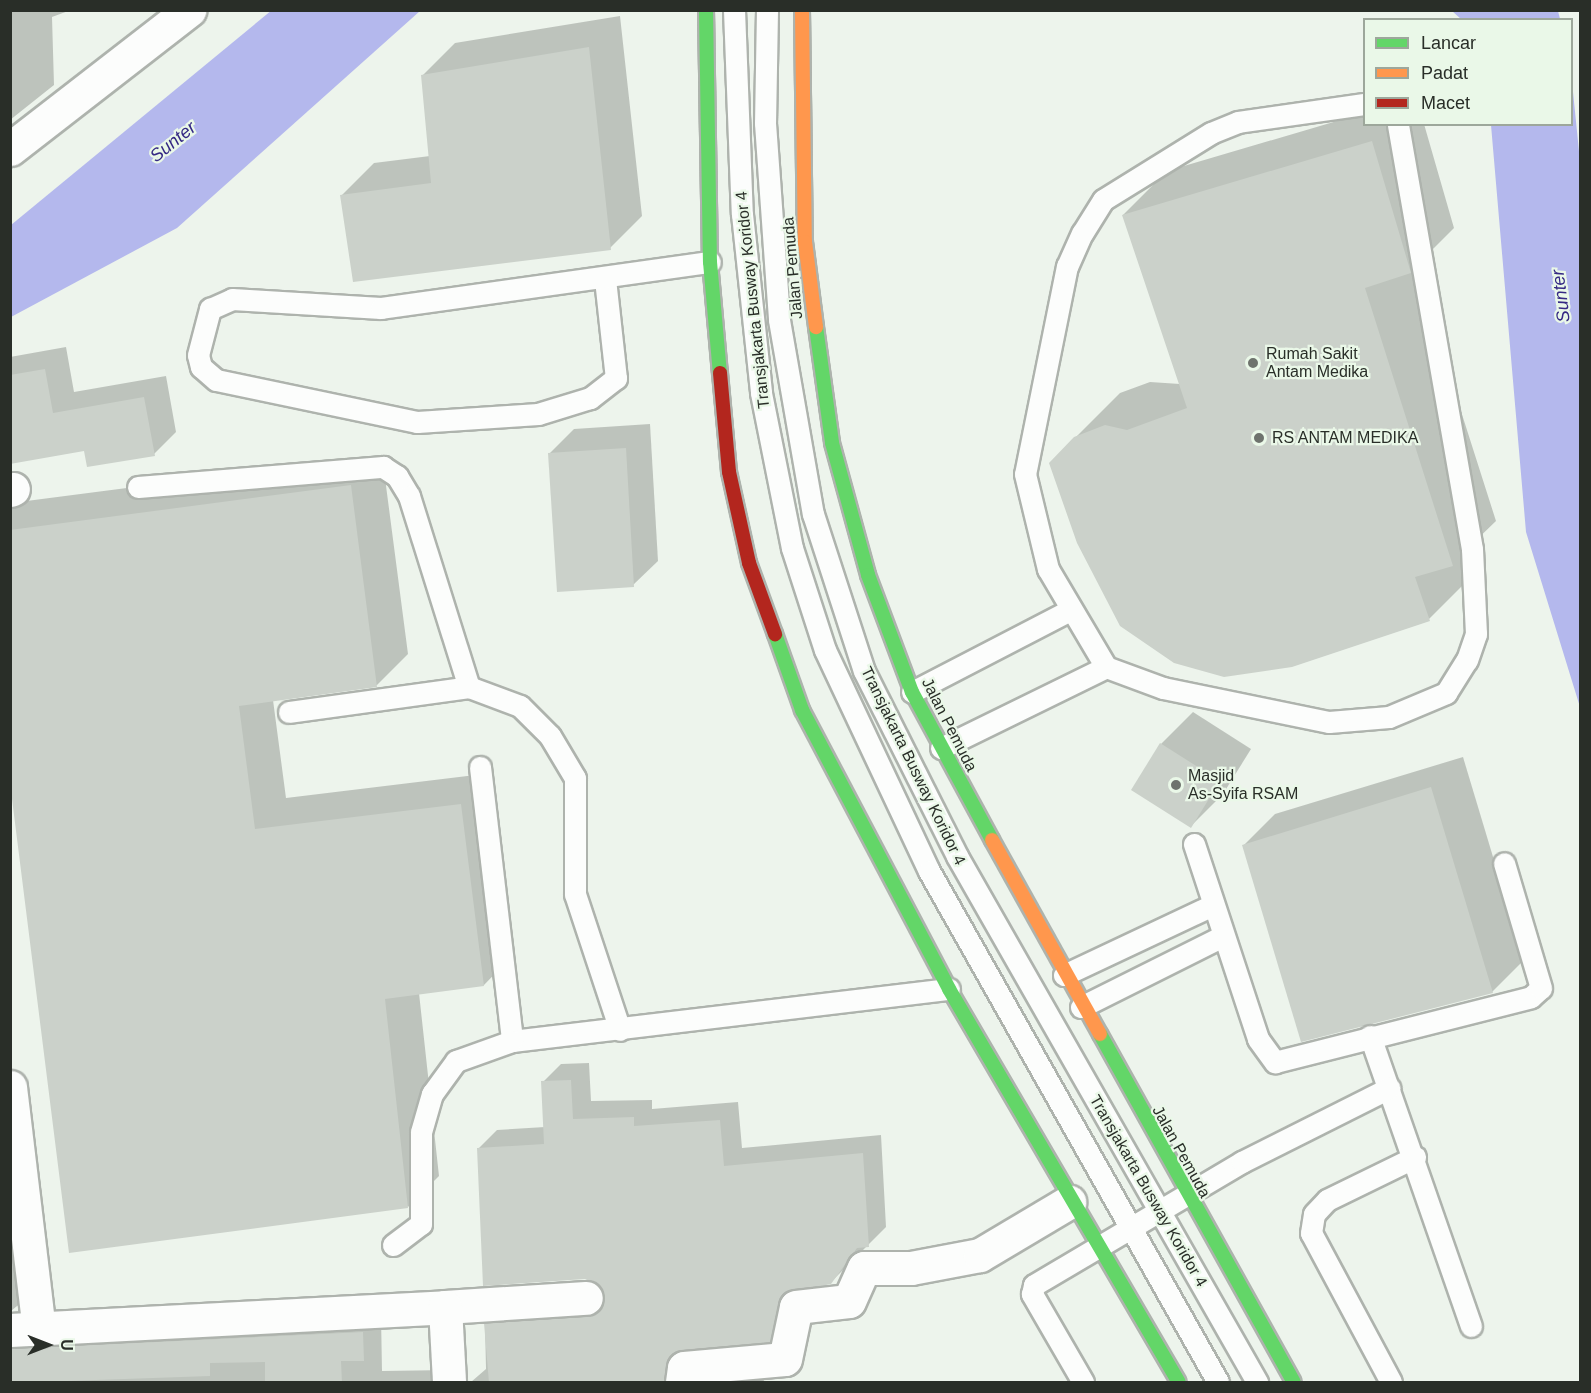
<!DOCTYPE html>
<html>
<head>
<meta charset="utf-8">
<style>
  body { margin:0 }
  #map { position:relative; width:1591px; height:1393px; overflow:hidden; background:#edf4ec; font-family:Helvetica,sans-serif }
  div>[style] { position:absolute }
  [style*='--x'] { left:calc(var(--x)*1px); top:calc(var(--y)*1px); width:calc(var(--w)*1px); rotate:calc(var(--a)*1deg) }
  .water>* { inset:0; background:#b4b8ed }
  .shadow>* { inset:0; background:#0003 }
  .building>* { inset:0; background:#cbd1ca }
  .roads { filter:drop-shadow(2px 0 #aeb3ad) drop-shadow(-2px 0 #aeb3ad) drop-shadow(0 2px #aeb3ad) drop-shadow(0 -2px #aeb3ad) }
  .lane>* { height:21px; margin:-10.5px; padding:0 10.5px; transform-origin:10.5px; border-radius:10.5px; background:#fcfdfc }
  .street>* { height:33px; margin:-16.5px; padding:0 16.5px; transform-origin:16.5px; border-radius:16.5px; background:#fcfdfc }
  .fast>* { height:14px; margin:-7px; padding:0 7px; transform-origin:7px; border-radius:7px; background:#63d668 }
  .slow>* { height:14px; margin:-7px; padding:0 7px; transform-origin:7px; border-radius:7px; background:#ff974d }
  .jam>* { height:14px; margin:-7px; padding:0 7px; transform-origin:7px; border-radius:7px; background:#b3261e }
  .dots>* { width:16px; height:16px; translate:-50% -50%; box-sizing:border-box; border:3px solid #eaf8e8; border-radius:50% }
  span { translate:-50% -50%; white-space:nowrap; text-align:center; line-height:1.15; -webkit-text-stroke:4.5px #eaf8e8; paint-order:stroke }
  .street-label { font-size:16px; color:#292e28 }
  .poi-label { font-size:16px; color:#292e28 }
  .left { translate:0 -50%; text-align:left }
  .water-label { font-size:18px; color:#352984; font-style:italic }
  .frame { position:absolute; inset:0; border:12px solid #292e28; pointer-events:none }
  .legend { position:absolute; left:1363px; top:18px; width:210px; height:108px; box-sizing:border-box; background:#eaf8e8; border:2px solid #9da79b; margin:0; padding:8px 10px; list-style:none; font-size:18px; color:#292e28 }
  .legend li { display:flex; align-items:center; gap:12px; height:30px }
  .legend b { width:30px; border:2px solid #9da79b }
  .north { position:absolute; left:18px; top:1315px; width:60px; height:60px; -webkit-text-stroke:4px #eaf8e8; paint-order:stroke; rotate:90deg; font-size:16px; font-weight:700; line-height:24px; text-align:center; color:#292e28 }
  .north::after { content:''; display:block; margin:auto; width:21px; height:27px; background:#292e28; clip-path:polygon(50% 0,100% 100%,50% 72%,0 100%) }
</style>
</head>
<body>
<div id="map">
  <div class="water">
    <div style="clip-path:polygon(272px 10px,420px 11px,177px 228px,11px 317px,11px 225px)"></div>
    <div style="clip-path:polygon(1452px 11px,1558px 11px,1560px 19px,1461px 19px)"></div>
    <div style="clip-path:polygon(1572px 82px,1580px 161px,1580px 707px,1526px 532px,1491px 125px,1572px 124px)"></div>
  </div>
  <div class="shadow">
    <div style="clip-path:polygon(10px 10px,71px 10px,52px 17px,54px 85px,10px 120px)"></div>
    <div style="clip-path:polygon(620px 16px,642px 216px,610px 248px,342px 195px,374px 163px,430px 156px,423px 75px,455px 43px)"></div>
    <div style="clip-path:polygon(1364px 113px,1364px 124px,1424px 124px,1454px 228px,1415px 267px,1496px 521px,1465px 551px,1473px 575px,1429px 619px,1075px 438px,1120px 393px,1150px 382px,1180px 384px,1123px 215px,1167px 171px)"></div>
    <div style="clip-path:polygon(66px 347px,74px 392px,166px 376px,176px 432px,154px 454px,85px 450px,10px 463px,10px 357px)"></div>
    <div style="clip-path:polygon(650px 424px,658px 561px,633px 585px,550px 453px,574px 429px)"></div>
    <div style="clip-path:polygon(382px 455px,408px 654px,377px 685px,273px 700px,286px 798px,492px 773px,515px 953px,484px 985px,419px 993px,439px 1176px,408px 1207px,10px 775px,11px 503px)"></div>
    <div style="clip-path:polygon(1193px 712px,1251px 749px,1223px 794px,1191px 826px,1161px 744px)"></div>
    <div style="clip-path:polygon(1463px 757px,1524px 960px,1492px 992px,1243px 846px,1275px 814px)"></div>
    <div style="clip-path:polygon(589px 1063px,591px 1101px,652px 1100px,652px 1109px,738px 1102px,742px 1148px,881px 1135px,886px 1227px,830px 1283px,796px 1289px,787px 1322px,769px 1340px,683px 1348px,682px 1370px,697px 1382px,471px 1382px,486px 1369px,485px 1324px,504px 1306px,604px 1299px,603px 1286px,479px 1148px,497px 1130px,545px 1127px,543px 1082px,561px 1064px)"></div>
    <div style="clip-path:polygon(30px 1246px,35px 1291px,11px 1311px,12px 1321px,381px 1315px,382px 1371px,450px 1370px,469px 1382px,10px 1382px,10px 1247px)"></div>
    <div style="clip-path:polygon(762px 1364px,764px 1382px,699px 1382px)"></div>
  </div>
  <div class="building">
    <div style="clip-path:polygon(589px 47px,611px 250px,353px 282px,340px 195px,431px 183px,421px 75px)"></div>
    <div style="clip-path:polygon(1372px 141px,1411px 273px,1365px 288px,1453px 566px,1415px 577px,1430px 621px,1292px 667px,1224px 677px,1174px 663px,1120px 626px,1077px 543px,1049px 463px,1074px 437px,1105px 425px,1127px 430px,1187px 408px,1122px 215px)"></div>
    <div style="clip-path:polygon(45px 369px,53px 413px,144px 397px,155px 456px,87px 467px,84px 451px,10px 464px,10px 375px)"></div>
    <div style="clip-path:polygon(626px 448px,634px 587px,557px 592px,548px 453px)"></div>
    <div style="clip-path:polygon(351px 485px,377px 687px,239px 706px,255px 829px,461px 804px,484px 986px,385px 999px,408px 1208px,69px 1253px,10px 783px,10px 530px)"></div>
    <div style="clip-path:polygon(1160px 743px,1220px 781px,1191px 828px,1131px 790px)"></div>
    <div style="clip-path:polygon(1431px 787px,1493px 993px,1301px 1042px,1242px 845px)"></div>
    <div style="clip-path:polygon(571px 1080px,573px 1119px,634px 1117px,634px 1126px,720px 1120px,724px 1166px,863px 1153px,869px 1247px,857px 1248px,831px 1284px,783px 1294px,770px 1342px,675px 1352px,666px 1365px,664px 1383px,489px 1383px,484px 1323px,587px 1317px,603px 1306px,601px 1287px,585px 1279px,483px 1286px,477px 1148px,544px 1144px,541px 1081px)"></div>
    <div style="clip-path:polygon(363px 1332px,364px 1361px,341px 1361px,342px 1383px,265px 1383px,265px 1362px,210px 1363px,210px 1376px,10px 1383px,10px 1349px)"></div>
  </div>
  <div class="roads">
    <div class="lane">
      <div style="--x:734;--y:10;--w:204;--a:87.8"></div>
      <div style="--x:742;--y:214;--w:180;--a:83.9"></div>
      <div style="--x:761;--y:393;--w:158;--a:78.7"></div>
      <div style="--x:792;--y:548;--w:107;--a:72.1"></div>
      <div style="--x:825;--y:650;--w:244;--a:64.8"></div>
      <div style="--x:929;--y:871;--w:587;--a:60.51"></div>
      <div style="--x:767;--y:10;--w:113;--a:91"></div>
      <div style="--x:765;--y:123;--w:197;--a:85.9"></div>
      <div style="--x:779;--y:320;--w:197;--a:80.1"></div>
      <div style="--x:813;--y:514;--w:165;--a:72"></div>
      <div style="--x:864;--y:671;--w:207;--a:63.3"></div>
      <div style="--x:957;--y:856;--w:606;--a:60.3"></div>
      <div style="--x:1364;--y:104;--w:127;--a:171.9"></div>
      <div style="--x:1238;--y:122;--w:29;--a:158"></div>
      <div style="--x:1211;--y:133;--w:127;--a:148.2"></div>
      <div style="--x:1103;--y:200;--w:39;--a:122"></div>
      <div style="--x:1082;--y:233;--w:36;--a:114"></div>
      <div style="--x:1067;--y:266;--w:212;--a:101.4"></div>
      <div style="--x:1025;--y:474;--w:98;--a:76.4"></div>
      <div style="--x:1048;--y:569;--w:114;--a:59.4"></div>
      <div style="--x:1106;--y:667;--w:61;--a:20.2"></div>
      <div style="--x:1163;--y:688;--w:169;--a:11.6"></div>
      <div style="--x:1329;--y:722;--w:60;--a:-4.8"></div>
      <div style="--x:1389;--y:717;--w:62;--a:-22.8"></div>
      <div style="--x:1446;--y:693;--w:39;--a:-58"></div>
      <div style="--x:1467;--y:660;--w:28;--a:-71"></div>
      <div style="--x:1476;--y:634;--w:85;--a:-92.7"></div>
      <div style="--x:1472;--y:549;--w:431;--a:-99.9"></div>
      <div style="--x:605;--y:279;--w:100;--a:83.7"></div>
      <div style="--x:616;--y:378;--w:33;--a:142"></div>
      <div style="--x:590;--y:398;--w:54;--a:162.9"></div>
      <div style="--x:538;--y:414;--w:121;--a:176.2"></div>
      <div style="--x:417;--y:422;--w:205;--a:-168.2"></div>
      <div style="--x:216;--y:380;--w:20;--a:-139"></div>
      <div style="--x:201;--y:367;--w:12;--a:-104"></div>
      <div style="--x:198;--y:355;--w:48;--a:-75.4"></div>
      <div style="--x:210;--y:309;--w:24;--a:-24"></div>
      <div style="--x:232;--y:299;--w:149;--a:3.5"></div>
      <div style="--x:381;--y:308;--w:332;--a:-8"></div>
      <div style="--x:138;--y:487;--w:246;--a:-4.7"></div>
      <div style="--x:383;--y:467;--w:17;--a:33"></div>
      <div style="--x:397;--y:476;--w:23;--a:59"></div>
      <div style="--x:409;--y:496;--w:200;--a:72.6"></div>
      <div style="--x:469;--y:687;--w:54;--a:20.4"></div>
      <div style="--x:520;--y:706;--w:42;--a:45"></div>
      <div style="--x:550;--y:736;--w:49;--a:59.2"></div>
      <div style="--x:575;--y:778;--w:116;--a:90"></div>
      <div style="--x:575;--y:894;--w:143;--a:71.7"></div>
      <div style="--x:912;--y:692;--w:176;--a:-27.4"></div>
      <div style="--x:289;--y:712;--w:182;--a:-7.9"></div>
      <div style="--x:941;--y:748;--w:184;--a:-26.1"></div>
      <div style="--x:480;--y:767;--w:276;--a:83.3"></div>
      <div style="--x:512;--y:1041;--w:440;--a:-6.8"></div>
      <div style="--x:1194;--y:844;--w:205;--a:71.8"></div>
      <div style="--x:1258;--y:1039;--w:29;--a:54"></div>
      <div style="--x:1275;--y:1062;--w:264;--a:-14.2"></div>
      <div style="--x:1531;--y:997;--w:13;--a:-42"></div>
      <div style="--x:1541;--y:988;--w:130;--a:-106.5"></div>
      <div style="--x:1064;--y:975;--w:165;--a:-25.2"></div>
      <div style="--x:1081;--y:1007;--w:159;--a:-26.6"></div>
      <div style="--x:1370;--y:1036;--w:307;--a:70.8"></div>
      <div style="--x:393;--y:1245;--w:35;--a:-37"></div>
      <div style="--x:421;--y:1224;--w:92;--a:-90"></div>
      <div style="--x:421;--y:1132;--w:40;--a:-74"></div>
      <div style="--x:432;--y:1094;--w:41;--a:-54"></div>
      <div style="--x:456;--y:1061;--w:59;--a:-19.7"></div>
      <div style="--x:1083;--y:1382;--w:102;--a:-120.1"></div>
      <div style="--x:1032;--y:1294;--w:9;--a:-77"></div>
      <div style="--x:1034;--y:1285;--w:242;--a:-30.6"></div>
      <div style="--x:1242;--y:1162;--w:165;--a:-26.7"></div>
      <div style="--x:1391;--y:1382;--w:169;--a:-118.2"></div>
      <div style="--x:1311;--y:1233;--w:19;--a:-81"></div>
      <div style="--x:1314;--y:1214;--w:19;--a:-47"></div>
      <div style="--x:1327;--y:1200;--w:98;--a:-26"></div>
    </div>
    <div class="street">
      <div style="--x:10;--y:149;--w:227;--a:-37.8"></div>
      <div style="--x:10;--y:490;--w:3;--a:-18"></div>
      <div style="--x:10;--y:1087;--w:245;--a:83.2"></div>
      <div style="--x:445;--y:1307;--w:141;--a:-3.7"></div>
      <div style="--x:10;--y:1330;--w:436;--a:-3"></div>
      <div style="--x:445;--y:1307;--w:75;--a:86.9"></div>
      <div style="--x:682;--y:1382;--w:14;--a:-82"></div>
      <div style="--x:684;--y:1368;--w:101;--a:-5.1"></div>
      <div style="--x:785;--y:1359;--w:53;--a:-78.1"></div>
      <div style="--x:796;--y:1307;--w:53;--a:-6.5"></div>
      <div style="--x:849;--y:1301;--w:36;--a:-66"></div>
      <div style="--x:864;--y:1268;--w:47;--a:0"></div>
      <div style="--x:911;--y:1268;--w:70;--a:-10.7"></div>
      <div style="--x:980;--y:1255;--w:104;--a:-30.8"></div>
    </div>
    <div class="fast">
      <div style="--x:706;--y:10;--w:252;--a:89.1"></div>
      <div style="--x:710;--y:262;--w:111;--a:84.9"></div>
      <div style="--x:816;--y:327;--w:117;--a:82.1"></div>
      <div style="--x:832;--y:443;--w:137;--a:74.7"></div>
      <div style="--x:868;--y:575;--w:125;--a:69.4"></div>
      <div style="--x:912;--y:692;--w:168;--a:61.6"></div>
      <div style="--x:775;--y:634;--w:81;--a:70.4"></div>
      <div style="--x:802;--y:710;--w:315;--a:62.2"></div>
      <div style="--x:949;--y:989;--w:455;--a:59.7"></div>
      <div style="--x:1100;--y:1034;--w:398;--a:60.9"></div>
    </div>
    <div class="slow">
      <div style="--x:802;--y:10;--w:232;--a:89.3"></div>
      <div style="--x:805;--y:242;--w:86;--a:82.6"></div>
      <div style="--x:992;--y:840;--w:222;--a:60.9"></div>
    </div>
    <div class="jam">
      <div style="--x:720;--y:373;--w:99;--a:84.8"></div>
      <div style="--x:729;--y:472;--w:93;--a:77.6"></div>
      <div style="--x:749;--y:563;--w:76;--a:69.9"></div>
    </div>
  </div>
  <div class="dots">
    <div style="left:1253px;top:363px;background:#6e736d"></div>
    <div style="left:1259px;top:438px;background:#6e736d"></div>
    <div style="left:1176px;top:785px;background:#6e736d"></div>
  </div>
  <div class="street-label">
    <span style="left:793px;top:268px;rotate:-95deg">Jalan Pemuda</span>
    <span style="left:753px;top:300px;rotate:-96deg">Transjakarta Busway Koridor 4</span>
    <span style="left:949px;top:725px;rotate:63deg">Jalan Pemuda</span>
    <span style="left:913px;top:766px;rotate:64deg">Transjakarta Busway Koridor 4</span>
    <span style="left:1181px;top:1152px;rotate:61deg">Jalan Pemuda</span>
    <span style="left:1148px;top:1191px;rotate:60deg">Transjakarta Busway Koridor 4</span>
  </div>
  <div class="poi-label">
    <span class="left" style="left:1266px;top:363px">Rumah Sakit<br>Antam Medika</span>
    <span class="left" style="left:1272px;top:438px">RS ANTAM MEDIKA</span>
    <span class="left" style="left:1188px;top:785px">Masjid<br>As-Syifa RSAM</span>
  </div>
  <div class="water-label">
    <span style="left:173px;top:142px;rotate:-39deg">Sunter</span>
    <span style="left:1561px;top:296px;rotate:-97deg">Sunter</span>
  </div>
  <div class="frame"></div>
  <ul class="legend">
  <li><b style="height:8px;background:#63d668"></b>Lancar</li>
  <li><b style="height:8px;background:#ff974d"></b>Padat</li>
  <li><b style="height:8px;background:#b3261e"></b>Macet</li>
  </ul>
  <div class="north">U</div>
</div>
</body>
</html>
